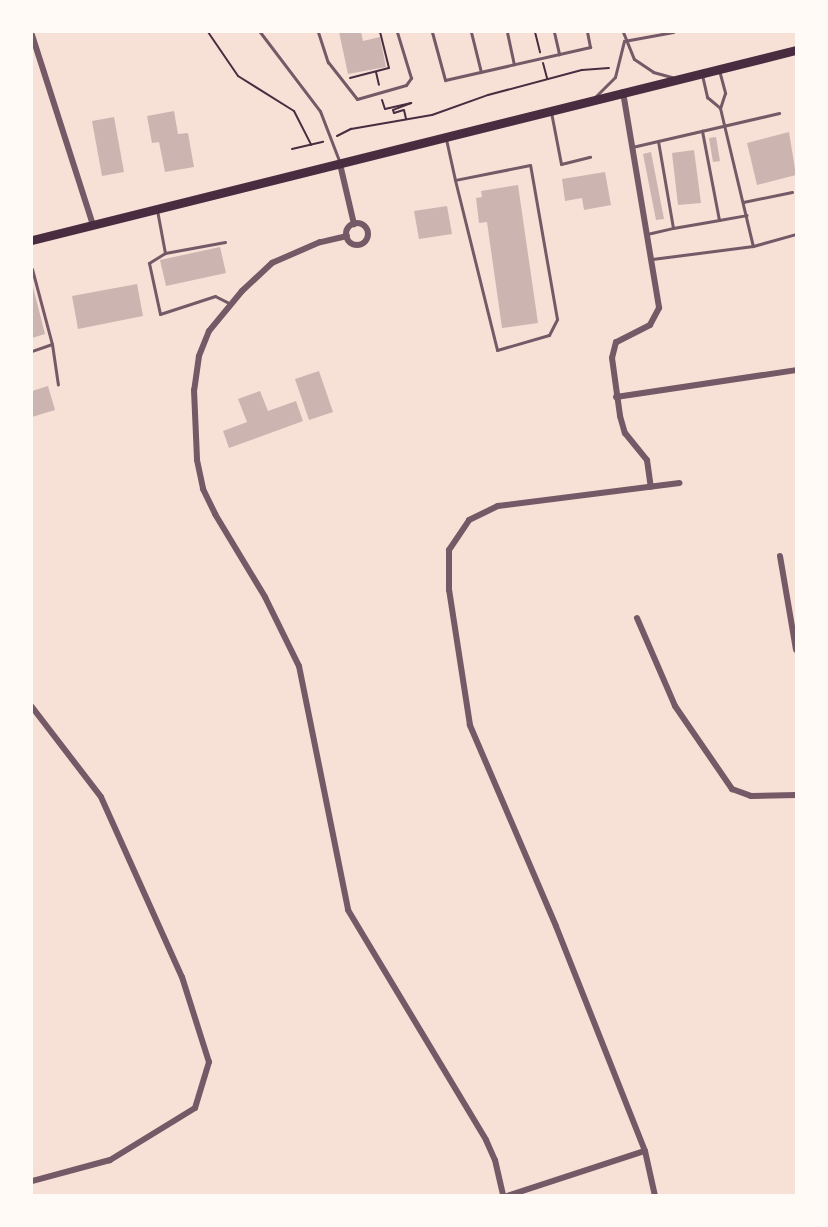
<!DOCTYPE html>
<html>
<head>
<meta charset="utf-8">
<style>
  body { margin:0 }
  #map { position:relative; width:828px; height:1227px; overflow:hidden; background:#f7e1d7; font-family:"Nunito Sans",sans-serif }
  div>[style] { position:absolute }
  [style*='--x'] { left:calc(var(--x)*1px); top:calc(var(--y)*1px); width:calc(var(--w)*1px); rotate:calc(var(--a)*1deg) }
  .building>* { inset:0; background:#ccb4b1 }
  .path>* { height:2px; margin:-1px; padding:0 1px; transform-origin:1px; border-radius:1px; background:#4a2c40 }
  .service>* { height:3px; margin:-1.5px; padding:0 1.5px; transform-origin:1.5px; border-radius:1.5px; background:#755966 }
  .minor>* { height:6px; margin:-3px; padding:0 3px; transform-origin:3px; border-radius:3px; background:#755966 }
  .minor>.ring { margin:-3px; padding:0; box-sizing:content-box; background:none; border:6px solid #755966; border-radius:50% }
  .primary>* { height:9px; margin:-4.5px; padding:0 4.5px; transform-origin:4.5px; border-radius:4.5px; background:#4a2c40 }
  span { translate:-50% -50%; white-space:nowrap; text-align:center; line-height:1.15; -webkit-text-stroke:5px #fffaf5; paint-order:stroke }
  .frame { position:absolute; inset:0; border:33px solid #fffaf5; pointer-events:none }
</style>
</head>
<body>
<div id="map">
  <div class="building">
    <div style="clip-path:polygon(339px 32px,361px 32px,363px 41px,380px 37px,386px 67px,348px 74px)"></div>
    <div style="clip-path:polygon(174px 111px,178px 134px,188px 133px,194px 167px,165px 172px,159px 142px,152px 143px,147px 116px)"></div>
    <div style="clip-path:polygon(114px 117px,124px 172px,102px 176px,92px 121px)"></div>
    <div style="clip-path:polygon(789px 132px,796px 175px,757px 185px,747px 143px)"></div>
    <div style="clip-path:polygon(716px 137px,720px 161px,713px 162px,709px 138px)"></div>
    <div style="clip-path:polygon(694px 150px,701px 203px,678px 205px,672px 153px)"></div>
    <div style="clip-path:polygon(651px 152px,664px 219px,656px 220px,643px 154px)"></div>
    <div style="clip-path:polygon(605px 172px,611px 205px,584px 210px,582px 198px,565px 201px,562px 179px)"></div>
    <div style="clip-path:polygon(518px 185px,538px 323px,502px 328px,487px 222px,479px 223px,476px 198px,482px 197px,481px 191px)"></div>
    <div style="clip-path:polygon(447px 206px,452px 234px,419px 239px,414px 211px)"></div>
    <div style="clip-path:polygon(220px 247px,226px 273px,166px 286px,160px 260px)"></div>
    <div style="clip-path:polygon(32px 283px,45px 334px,32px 338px)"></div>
    <div style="clip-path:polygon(137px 284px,143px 316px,78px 329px,72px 296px)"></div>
    <div style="clip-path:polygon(319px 371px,333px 412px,309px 420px,295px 379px)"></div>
    <div style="clip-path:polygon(48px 386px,55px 410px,32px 417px,32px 391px)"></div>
    <div style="clip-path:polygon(260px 391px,268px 411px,296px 401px,303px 421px,229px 448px,223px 431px,247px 422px,238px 399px)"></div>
  </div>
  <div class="path">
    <div style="--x:208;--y:32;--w:53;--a:55.7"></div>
    <div style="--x:238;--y:76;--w:66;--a:32"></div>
    <div style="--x:294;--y:111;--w:38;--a:63"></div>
    <div style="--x:535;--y:32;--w:21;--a:76"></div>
    <div style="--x:543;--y:63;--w:16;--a:75"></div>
    <div style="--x:376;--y:72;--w:13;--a:77"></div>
    <div style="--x:350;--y:78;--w:40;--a:-14.4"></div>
    <div style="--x:389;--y:68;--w:37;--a:-104"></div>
    <div style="--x:382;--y:100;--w:9;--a:72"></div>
    <div style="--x:385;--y:109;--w:27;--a:-13"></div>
    <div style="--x:411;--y:103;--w:19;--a:159"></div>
    <div style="--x:393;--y:110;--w:3;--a:72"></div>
    <div style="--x:394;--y:113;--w:10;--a:-17"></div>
    <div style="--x:404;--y:110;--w:9;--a:77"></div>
    <div style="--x:337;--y:136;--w:16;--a:-27"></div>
    <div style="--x:351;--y:129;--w:82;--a:-9.8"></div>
    <div style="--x:432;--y:115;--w:59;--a:-19.7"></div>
    <div style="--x:488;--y:95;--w:97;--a:-14.9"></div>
    <div style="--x:582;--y:70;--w:27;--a:-4"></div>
    <div style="--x:292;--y:149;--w:32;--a:-13"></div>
  </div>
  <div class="service">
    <div style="--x:260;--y:32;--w:99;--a:52.8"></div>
    <div style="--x:320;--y:111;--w:56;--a:69"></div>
    <div style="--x:318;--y:32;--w:32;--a:72"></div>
    <div style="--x:328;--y:62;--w:47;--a:51.9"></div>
    <div style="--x:357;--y:99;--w:51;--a:-15.9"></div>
    <div style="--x:406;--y:85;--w:9;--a:-54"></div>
    <div style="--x:411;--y:78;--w:48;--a:-106.9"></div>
    <div style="--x:432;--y:32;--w:50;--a:74.8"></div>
    <div style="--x:445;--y:80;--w:149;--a:-12.8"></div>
    <div style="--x:590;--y:47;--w:15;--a:-101"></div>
    <div style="--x:471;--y:32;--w:41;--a:76"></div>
    <div style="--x:507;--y:32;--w:33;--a:78"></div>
    <div style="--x:554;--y:32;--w:23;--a:77"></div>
    <div style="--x:623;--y:32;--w:29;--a:68"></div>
    <div style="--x:634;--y:59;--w:23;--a:34"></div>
    <div style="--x:653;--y:72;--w:20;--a:15"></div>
    <div style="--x:624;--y:41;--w:50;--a:-10.4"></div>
    <div style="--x:719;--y:70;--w:24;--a:75"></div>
    <div style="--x:725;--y:93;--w:16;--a:108"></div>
    <div style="--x:720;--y:108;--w:142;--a:76.6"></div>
    <div style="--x:702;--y:75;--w:23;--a:77"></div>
    <div style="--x:707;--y:97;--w:17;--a:40"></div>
    <div style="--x:595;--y:97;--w:28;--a:-45"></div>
    <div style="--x:615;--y:77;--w:37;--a:-76"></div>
    <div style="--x:551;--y:112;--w:53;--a:79.1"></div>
    <div style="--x:561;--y:164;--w:30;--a:-14"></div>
    <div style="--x:446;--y:139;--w:42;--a:77.6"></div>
    <div style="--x:455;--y:180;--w:175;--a:76.1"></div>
    <div style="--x:497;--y:350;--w:54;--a:-16.1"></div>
    <div style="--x:549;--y:335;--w:18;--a:-63"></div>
    <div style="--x:557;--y:319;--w:156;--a:-99.9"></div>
    <div style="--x:530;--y:165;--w:76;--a:168.7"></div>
    <div style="--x:658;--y:141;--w:88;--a:80.2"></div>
    <div style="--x:673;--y:228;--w:47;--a:-9.9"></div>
    <div style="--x:719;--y:220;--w:91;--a:-100.8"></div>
    <div style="--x:632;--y:147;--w:151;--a:-13"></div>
    <div style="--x:743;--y:202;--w:50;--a:-11.5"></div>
    <div style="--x:157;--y:210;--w:44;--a:79.5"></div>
    <div style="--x:165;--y:253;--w:61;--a:-10.4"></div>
    <div style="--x:719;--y:220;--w:28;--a:-10"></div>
    <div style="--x:647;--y:234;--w:26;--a:-13"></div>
    <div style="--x:165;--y:253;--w:19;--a:148"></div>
    <div style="--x:149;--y:263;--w:52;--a:77.8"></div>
    <div style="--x:160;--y:314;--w:58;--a:-18.1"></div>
    <div style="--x:215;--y:296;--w:18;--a:27"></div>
    <div style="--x:652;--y:259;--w:102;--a:-7.3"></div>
    <div style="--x:753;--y:246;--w:45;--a:-15.6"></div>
    <div style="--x:32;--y:269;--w:78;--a:75.1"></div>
    <div style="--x:52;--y:344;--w:21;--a:161"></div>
    <div style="--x:52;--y:344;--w:41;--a:81.7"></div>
  </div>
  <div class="minor">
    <div style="--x:32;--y:35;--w:200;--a:72.2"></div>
    <div style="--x:623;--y:92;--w:219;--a:80.5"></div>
    <div style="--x:659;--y:308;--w:19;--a:118"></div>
    <div style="--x:650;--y:325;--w:38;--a:153"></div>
    <div style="--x:616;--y:342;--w:16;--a:104"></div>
    <div style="--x:612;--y:358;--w:59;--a:82.1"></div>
    <div style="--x:620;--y:416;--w:18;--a:74"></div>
    <div style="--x:625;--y:433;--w:35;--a:51"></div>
    <div style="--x:647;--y:460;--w:27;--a:82"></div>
    <div style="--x:340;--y:164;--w:62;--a:76.9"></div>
    <div class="ring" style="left:346px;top:223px;width:16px;height:16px"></div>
    <div style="--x:347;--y:236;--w:28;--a:167"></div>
    <div style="--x:320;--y:242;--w:52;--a:156.4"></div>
    <div style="--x:272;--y:263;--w:41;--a:137"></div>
    <div style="--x:242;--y:291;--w:52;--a:129.5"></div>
    <div style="--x:209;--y:331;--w:27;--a:112"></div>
    <div style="--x:199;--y:356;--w:34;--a:98"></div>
    <div style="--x:194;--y:390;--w:70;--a:87.5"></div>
    <div style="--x:197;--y:460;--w:30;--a:78"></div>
    <div style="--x:203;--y:489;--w:28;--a:64"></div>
    <div style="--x:215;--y:514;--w:97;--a:58.9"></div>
    <div style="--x:265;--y:597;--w:77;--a:63.8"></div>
    <div style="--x:299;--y:666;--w:249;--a:78.6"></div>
    <div style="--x:348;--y:910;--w:268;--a:59"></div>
    <div style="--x:486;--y:1140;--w:22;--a:66"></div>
    <div style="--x:495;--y:1160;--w:37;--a:77"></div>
    <div style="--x:616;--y:397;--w:182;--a:-8.5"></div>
    <div style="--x:780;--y:556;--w:95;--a:80.3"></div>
    <div style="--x:637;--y:618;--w:96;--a:66.6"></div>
    <div style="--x:675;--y:706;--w:101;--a:55.5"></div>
    <div style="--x:732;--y:789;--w:20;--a:20"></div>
    <div style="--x:751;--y:796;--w:45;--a:-1.3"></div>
    <div style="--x:32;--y:707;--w:113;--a:52.5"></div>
    <div style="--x:101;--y:797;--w:197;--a:65.8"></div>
    <div style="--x:182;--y:977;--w:89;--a:72.4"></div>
    <div style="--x:209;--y:1062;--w:48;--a:106.9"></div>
    <div style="--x:195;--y:1108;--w:100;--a:148.5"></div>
    <div style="--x:110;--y:1160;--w:81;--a:164.9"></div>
    <div style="--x:507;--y:1196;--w:145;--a:-18.1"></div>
    <div style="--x:655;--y:1196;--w:46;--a:-102.5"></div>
    <div style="--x:645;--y:1151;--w:242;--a:-111.6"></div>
    <div style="--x:556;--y:926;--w:219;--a:-113.2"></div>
    <div style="--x:470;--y:725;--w:137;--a:-98.8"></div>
    <div style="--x:449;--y:590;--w:40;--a:-90"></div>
    <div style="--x:449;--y:550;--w:36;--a:-56"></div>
    <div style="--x:469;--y:520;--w:32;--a:-26"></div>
    <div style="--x:498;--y:506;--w:183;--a:-7.2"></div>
  </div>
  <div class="primary">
    <div style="--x:32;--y:240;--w:787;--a:-13.97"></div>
  </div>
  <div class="frame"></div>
</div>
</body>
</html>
